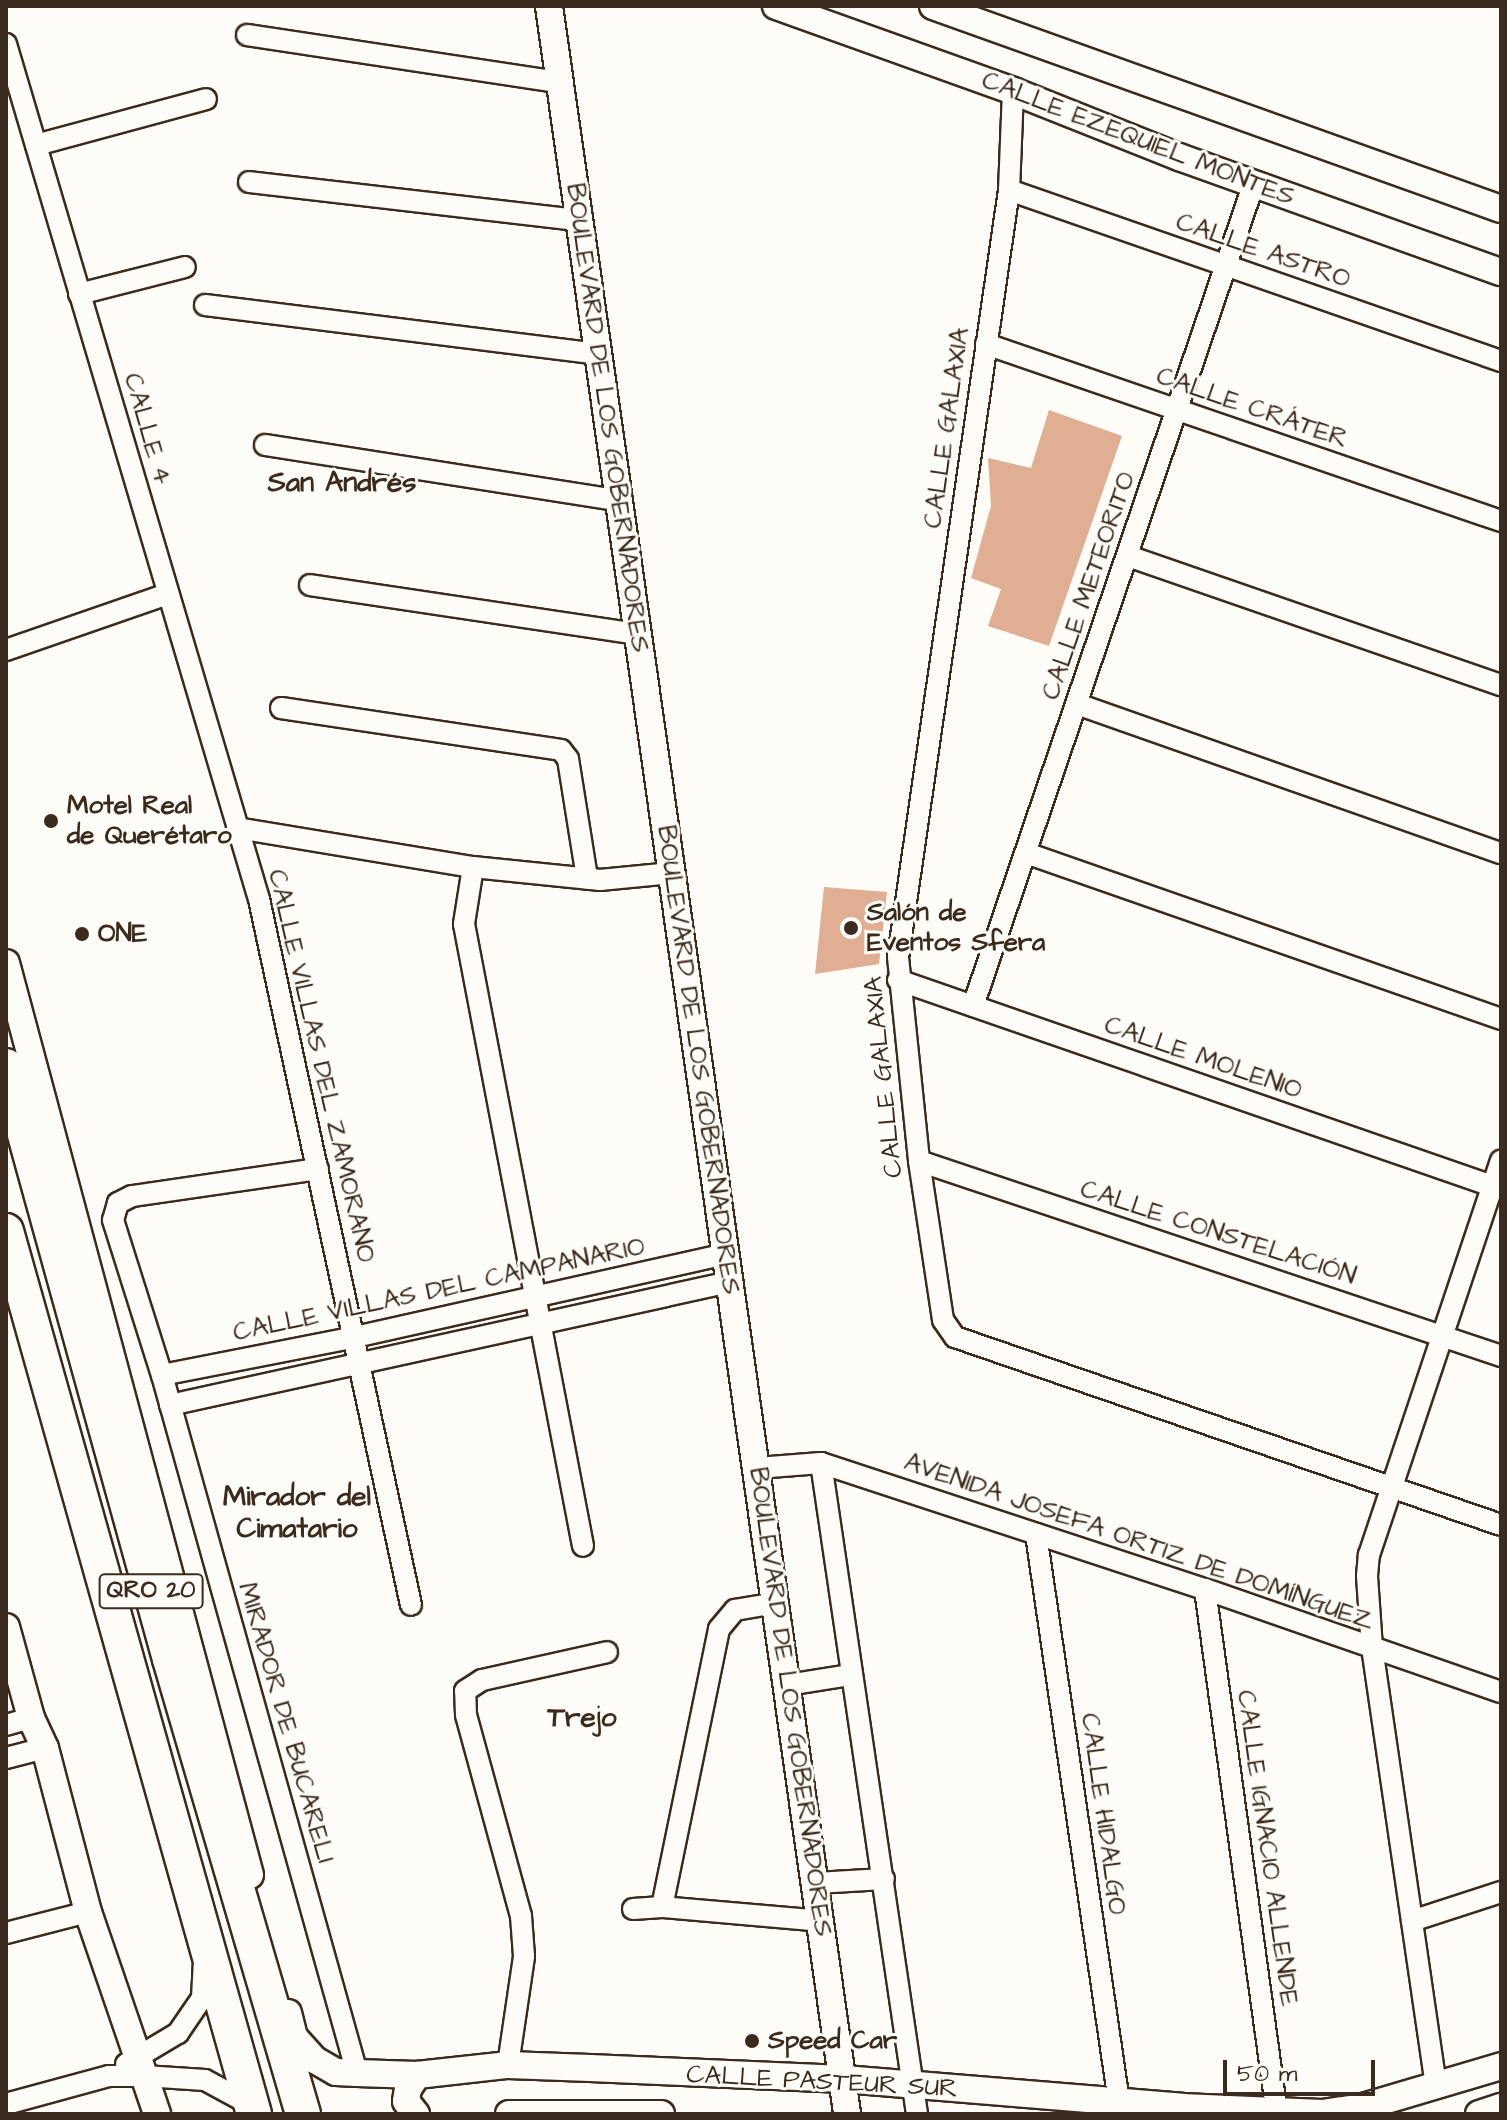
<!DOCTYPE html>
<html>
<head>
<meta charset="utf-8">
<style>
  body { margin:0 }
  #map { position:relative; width:1507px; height:2120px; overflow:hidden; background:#fdfcf7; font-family:"Architects Daughter",sans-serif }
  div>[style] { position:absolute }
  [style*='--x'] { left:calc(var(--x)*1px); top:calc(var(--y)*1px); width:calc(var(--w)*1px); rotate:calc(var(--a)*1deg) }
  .building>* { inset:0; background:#e0ae93 }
  .roads { filter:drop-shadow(2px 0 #3b2a1e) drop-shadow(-2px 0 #3b2a1e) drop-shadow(0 2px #3b2a1e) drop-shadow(0 -2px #3b2a1e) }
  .street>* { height:20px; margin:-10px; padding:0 10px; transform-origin:10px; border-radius:10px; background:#fdfcf7 }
  .secondary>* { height:26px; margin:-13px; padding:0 13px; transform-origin:13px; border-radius:13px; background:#fdfcf7 }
  .highway>* { height:34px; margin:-17px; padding:0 17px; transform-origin:17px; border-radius:17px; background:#fdfcf7 }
  .dots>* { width:22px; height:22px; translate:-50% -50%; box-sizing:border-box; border:4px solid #fdfcf7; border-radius:50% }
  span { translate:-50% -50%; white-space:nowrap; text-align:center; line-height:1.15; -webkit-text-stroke:6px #fdfcf7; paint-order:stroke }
  .shield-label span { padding:2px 6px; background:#fdfcf7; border:2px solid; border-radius:6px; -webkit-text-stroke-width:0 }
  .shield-label { font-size:24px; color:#3b2a1e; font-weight:700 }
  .street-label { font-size:26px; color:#3b2a1e }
  .poi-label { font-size:26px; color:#3b2a1e; font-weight:700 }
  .left { translate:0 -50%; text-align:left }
  .neighbourhood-label { font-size:28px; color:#3b2a1e; font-weight:700 }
  .frame { position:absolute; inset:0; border:8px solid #3b2a1e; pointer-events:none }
  .scale { position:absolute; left:1223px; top:2060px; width:152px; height:36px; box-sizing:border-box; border:4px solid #3b2a1e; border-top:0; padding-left:10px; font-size:24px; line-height:28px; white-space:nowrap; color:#3b2a1e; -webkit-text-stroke:6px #fdfcf7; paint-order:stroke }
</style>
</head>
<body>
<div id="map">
  <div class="building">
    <div style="clip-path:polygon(1049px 410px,1122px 436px,1049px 646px,988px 626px,1001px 589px,971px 578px,991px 506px,988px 458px,1031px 468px)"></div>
    <div style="clip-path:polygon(824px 887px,887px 892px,879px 964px,815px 974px)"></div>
  </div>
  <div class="roads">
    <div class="street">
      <div style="--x:247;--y:35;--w:316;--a:8.6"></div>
      <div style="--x:6;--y:44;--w:892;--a:73.52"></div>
      <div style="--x:259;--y:899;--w:722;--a:77.85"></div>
      <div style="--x:1013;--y:91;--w:99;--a:92.3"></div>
      <div style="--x:1009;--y:190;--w:775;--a:98.23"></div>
      <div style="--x:898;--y:957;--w:205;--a:84.1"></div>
      <div style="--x:919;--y:1161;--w:161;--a:81.4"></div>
      <div style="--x:943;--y:1320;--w:21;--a:55"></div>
      <div style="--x:955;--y:1337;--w:577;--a:19"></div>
      <div style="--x:36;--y:145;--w:176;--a:-15.1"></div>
      <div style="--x:249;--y:182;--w:331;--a:6.6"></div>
      <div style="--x:1009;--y:190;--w:521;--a:19.17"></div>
      <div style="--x:79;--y:294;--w:109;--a:-14.3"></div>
      <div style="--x:205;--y:305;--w:396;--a:7.1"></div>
      <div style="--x:986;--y:344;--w:545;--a:18.97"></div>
      <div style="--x:265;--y:445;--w:357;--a:8.9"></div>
      <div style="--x:1128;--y:556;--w:395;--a:19.1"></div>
      <div style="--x:310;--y:585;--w:332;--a:8.5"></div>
      <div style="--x:6;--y:650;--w:171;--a:-19.1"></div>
      <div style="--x:1077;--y:704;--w:449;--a:19.4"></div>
      <div style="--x:281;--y:708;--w:283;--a:8.5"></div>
      <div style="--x:561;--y:750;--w:11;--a:52"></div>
      <div style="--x:568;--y:759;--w:121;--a:80.9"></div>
      <div style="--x:237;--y:828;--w:239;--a:9.4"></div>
      <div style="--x:473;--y:867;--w:128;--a:5.8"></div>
      <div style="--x:600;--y:880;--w:72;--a:-5.6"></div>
      <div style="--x:1026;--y:853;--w:503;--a:19.26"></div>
      <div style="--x:473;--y:867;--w:58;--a:99"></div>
      <div style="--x:464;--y:924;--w:633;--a:79.17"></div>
      <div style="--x:898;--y:980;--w:638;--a:19.12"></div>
      <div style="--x:973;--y:1006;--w:870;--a:-71.15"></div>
      <div style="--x:919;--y:1161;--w:614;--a:18.52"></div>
      <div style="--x:318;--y:1169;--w:188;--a:171.7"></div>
      <div style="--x:132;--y:1196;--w:16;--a:153"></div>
      <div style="--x:118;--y:1203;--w:18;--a:106"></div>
      <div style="--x:113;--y:1220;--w:163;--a:72.5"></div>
      <div style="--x:162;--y:1375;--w:725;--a:74.39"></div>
      <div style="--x:162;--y:1375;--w:197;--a:-11.1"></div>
      <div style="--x:355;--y:1337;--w:380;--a:-12.6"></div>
      <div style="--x:170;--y:1405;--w:573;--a:-12.39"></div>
      <div style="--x:821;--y:1463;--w:658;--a:81.61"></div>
      <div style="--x:757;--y:1468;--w:64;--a:-4.5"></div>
      <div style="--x:821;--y:1463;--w:404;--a:18.2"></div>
      <div style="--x:1205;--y:1589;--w:313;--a:19.2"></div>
      <div style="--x:1036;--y:1534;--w:574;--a:81.69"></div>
      <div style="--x:1205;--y:1589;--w:530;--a:82.19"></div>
      <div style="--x:787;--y:1685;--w:64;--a:-9"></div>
      <div style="--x:6;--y:1725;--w:26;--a:-16"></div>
      <div style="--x:6;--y:1758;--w:40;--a:-14.4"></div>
      <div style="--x:816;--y:1883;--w:68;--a:-3.4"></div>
      <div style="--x:662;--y:1907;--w:284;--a:-78.4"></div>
      <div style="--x:719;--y:1629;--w:25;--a:-50"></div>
      <div style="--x:735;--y:1610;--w:42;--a:-9.7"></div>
      <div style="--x:633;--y:1909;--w:29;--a:-4"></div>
      <div style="--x:662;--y:1907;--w:160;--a:5"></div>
      <div style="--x:1412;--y:1921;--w:94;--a:-18"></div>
      <div style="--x:6;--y:1933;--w:85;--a:-14.4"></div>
      <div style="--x:126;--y:2064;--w:61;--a:-30.8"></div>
      <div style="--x:178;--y:2033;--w:42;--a:-55.6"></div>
      <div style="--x:202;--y:1998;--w:33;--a:-87"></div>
      <div style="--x:508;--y:2065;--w:110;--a:-81.6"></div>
      <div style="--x:524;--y:1956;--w:40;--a:-94.3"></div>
      <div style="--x:521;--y:1916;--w:208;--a:-105.3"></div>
      <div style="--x:466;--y:1715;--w:24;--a:-92"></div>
      <div style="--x:465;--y:1691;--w:20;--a:-33"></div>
      <div style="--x:482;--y:1680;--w:128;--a:-12.6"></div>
      <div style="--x:1436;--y:2086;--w:443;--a:-98.3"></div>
      <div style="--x:1372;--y:1648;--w:72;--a:-94"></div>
      <div style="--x:1367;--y:1576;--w:21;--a:-85"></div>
      <div style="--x:1369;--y:1555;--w:416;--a:-71.5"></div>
      <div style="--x:6;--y:2104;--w:107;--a:-15.2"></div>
      <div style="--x:109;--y:2076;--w:35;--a:0"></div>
      <div style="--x:144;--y:2076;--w:61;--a:3.8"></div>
      <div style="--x:205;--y:2080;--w:52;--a:28.5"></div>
    </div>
    <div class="secondary">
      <div style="--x:549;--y:6;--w:2129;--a:81.95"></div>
      <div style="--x:776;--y:6;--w:252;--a:19.7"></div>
      <div style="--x:1013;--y:91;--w:179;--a:21.7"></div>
      <div style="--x:1179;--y:157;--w:342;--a:19.7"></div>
      <div style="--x:933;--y:6;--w:603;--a:19.67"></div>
      <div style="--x:6;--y:963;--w:944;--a:75.02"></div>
      <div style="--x:6;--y:1627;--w:94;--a:74.6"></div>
      <div style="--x:31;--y:1718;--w:33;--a:65"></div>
      <div style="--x:45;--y:1748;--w:170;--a:75.3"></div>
      <div style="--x:88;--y:1912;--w:213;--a:71.1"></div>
      <div style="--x:288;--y:2013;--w:25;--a:76"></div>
      <div style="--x:294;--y:2037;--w:31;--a:48"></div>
      <div style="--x:315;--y:2060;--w:24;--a:30"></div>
      <div style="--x:336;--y:2072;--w:21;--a:3"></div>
      <div style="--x:357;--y:2073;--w:60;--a:1.9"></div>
      <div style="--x:417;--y:2075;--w:92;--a:-6.3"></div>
      <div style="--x:508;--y:2065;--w:82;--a:2.1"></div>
      <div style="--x:590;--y:2068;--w:254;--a:2.5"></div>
      <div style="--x:844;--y:2079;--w:339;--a:4.7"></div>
      <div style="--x:1182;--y:2107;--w:140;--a:2.5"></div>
      <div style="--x:1322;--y:2113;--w:41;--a:-8.3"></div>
      <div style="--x:1363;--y:2107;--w:144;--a:-16.5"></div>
      <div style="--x:416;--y:2114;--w:16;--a:-128"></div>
      <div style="--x:406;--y:2101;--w:12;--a:-81"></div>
      <div style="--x:408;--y:2089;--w:17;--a:-57"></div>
      <div style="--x:509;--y:2114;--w:152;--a:0"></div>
      <div style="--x:1479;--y:2114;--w:23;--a:-18"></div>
    </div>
    <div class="highway">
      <div style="--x:6;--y:1066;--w:615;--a:74.54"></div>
      <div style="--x:170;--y:1659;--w:474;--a:73.7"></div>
      <div style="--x:6;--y:1231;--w:917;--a:74.31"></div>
    </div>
  </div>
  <div class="dots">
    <div style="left:51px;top:821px;background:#3b2a1e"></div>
    <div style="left:851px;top:928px;background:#3b2a1e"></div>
    <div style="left:82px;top:934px;background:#3b2a1e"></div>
    <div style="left:752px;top:2041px;background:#3b2a1e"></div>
  </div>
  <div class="shield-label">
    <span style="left:151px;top:1591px">QRO 20</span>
  </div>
  <div class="street-label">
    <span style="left:1138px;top:139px;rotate:21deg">CALLE EZEQUIEL MONTES</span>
    <span style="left:1263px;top:251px;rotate:19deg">CALLE ASTRO</span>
    <span style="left:1252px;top:408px;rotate:19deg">CALLE CRÁTER</span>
    <span style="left:607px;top:418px;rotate:82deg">BOULEVARD DE LOS GOBERNADORES</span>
    <span style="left:947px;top:428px;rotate:-82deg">CALLE GALAXIA</span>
    <span style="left:147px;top:429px;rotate:74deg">CALLE 4</span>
    <span style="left:1089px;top:586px;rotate:-71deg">CALLE METEORITO</span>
    <span style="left:1203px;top:1058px;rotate:19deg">CALLE MOLENIO</span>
    <span style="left:698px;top:1060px;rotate:82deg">BOULEVARD DE LOS GOBERNADORES</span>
    <span style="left:321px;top:1066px;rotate:77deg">CALLE VILLAS DEL ZAMORANO</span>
    <span style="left:884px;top:1077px;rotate:-96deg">CALLE GALAXIA</span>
    <span style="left:1218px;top:1233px;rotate:18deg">CALLE CONSTELACIÓN</span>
    <span style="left:439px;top:1290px;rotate:-12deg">CALLE VILLAS DEL CAMPANARIO</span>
    <span style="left:1139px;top:1542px;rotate:19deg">AVENIDA JOSEFA ORTIZ DE DOMÍNGUEZ</span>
    <span style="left:790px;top:1702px;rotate:82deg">BOULEVARD DE LOS GOBERNADORES</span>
    <span style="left:286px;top:1723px;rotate:74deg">MIRADOR DE BUCARELI</span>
    <span style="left:1103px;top:1814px;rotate:82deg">CALLE HIDALGO</span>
    <span style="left:1267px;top:1848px;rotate:82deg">CALLE IGNACIO ALLENDE</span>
    <span style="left:822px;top:2082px;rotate:3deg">CALLE PASTEUR SUR</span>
  </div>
  <div class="poi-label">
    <span class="left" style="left:67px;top:821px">Motel Real<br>de Querétaro</span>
    <span class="left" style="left:867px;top:928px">Salón de<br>Eventos Sfera</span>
    <span class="left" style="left:98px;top:934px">ONE</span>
    <span class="left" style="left:768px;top:2041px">Speed Car</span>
  </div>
  <div class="neighbourhood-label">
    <span style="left:342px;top:483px">San Andrés</span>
    <span style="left:297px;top:1513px">Mirador del<br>Cimatario</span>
    <span style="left:582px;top:1718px">Trejo</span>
  </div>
  <div class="frame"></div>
  <div class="scale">50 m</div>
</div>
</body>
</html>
